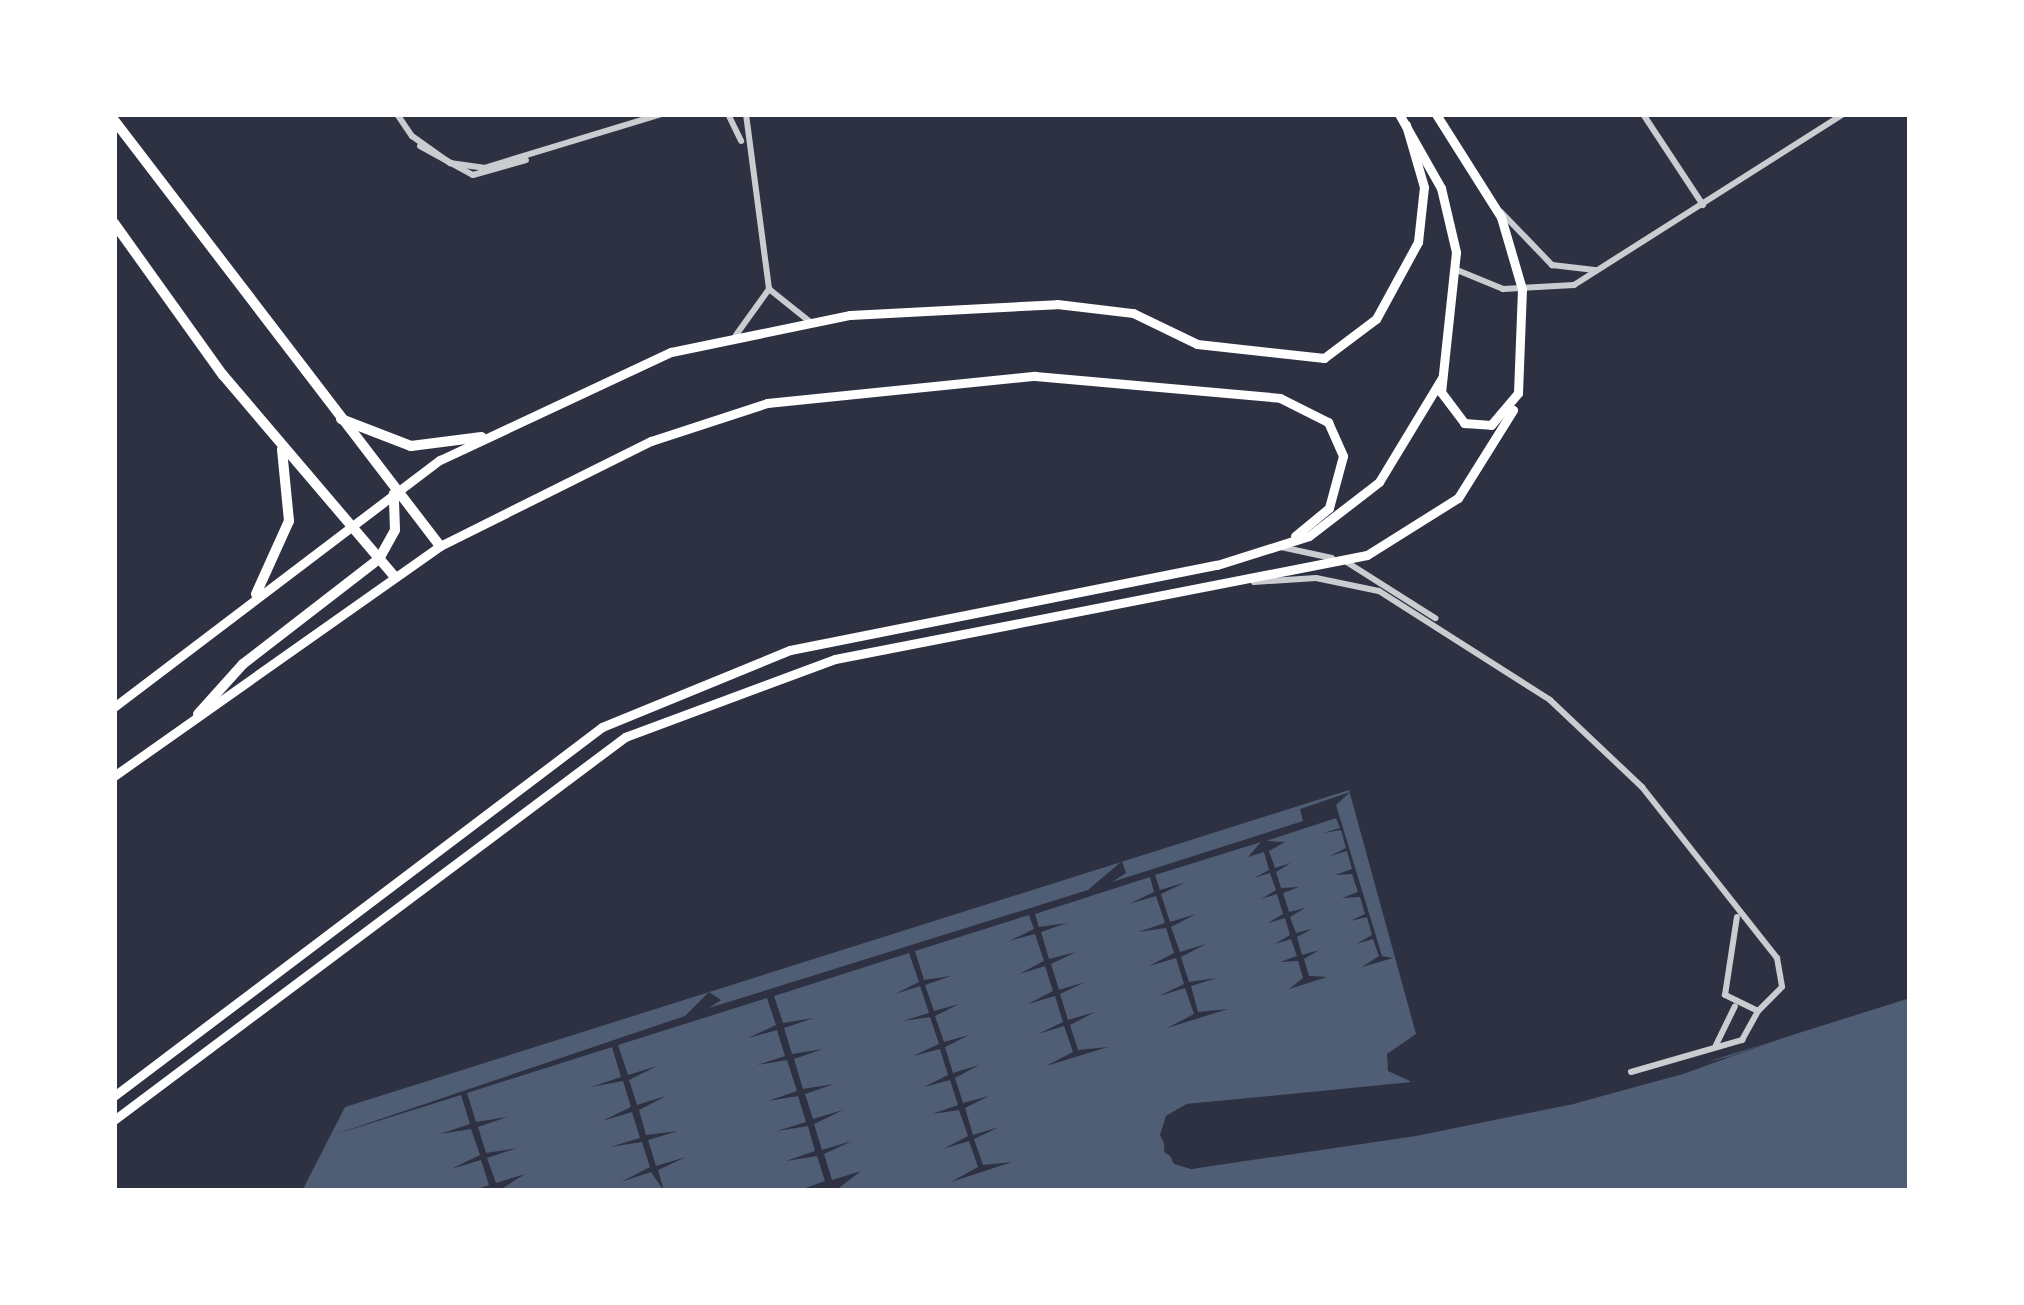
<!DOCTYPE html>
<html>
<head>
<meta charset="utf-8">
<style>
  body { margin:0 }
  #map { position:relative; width:2024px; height:1305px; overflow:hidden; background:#2d3142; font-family:"Varela Round",sans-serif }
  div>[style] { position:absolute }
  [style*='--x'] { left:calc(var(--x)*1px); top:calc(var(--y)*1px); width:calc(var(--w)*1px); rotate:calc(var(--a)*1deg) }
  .water>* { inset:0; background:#4f5d75 }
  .pier>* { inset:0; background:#2d3142 }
  .minor>* { height:6px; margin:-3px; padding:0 3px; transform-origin:3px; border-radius:3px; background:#caccd0 }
  .secondary>* { height:9px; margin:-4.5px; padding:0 4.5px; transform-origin:4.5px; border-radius:4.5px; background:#fff }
  .primary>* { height:10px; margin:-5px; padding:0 5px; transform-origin:5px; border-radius:5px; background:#fff }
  span { translate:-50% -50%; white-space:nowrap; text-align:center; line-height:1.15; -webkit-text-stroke:9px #fff; paint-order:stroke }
  .frame { position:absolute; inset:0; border:117px solid #fff; pointer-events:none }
</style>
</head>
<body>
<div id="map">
  <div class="water">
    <div style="clip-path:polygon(1349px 790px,1416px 1034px,1387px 1054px,1388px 1071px,1412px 1082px,1187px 1104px,1166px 1116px,1164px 1152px,1191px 1169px,1573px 1104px,1910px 998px,1910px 1191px,302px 1191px,345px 1107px)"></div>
  </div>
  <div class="pier">
    <div style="clip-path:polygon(1350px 792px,1336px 805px,1382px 956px,1393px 958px,1362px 967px,1379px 956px,1373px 939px,1356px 944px,1372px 935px,1367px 917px,1350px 921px,1365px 914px,1360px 897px,1342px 898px,1358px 892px,1352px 874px,1335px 875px,1352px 869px,1347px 851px,1330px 856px,1346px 848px,1341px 830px,1323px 833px,1340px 828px,1336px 818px,1266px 841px,1285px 842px,1269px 851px,1275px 868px,1291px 863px,1276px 872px,1281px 888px,1299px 887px,1283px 893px,1289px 912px,1305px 908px,1290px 917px,1296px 933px,1312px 929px,1297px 937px,1302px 955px,1319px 950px,1304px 959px,1309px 976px,1327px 977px,1289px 989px,1303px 978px,1298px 961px,1280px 962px,1297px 956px,1291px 939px,1275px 944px,1290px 935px,1285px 918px,1268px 923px,1283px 914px,1277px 894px,1261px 899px,1276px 890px,1270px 873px,1254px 878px,1269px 870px,1264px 852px,1248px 857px,1261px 842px,1155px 875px,1160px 890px,1186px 882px,1161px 894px,1170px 922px,1196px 914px,1171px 927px,1180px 952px,1206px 944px,1181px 957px,1189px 982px,1217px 978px,1191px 986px,1198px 1012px,1228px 1009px,1167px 1028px,1194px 1014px,1185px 988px,1159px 996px,1184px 984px,1176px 958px,1149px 966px,1174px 953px,1166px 928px,1138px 932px,1165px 923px,1156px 896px,1129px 904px,1154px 892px,1150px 877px,1035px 914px,1039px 927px,1067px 923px,1041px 932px,1049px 959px,1076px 952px,1051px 964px,1059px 990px,1085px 982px,1060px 994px,1068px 1020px,1095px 1012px,1070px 1025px,1078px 1050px,1108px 1047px,1046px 1066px,1073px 1052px,1064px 1026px,1038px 1034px,1063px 1022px,1055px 996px,1028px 1004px,1053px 991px,1045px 966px,1019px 974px,1044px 961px,1035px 934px,1009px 941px,1034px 929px,1029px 915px,915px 951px,924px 980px,951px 976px,925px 985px,934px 1011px,959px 1004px,935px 1016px,944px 1042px,969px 1035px,945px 1047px,953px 1073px,979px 1065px,955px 1078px,963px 1103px,989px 1096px,965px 1108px,973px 1135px,999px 1127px,974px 1139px,983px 1165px,1012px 1162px,951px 1182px,978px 1167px,969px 1141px,943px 1149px,968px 1136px,959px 1110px,932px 1114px,958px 1105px,950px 1080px,924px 1087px,948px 1075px,940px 1049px,913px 1056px,939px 1044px,930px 1017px,903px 1021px,929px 1013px,920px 986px,895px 994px,919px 982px,909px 953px,774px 996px,783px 1023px,814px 1018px,784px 1028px,792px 1054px,823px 1049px,794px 1059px,803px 1089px,834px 1084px,805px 1094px,813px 1119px,843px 1110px,814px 1124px,822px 1150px,852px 1141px,824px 1154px,832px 1180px,861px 1171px,835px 1191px,797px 1191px,825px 1181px,817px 1156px,786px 1161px,815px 1151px,808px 1126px,777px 1131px,806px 1122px,798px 1096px,768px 1101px,797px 1091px,787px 1060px,757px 1065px,785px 1056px,777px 1030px,748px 1038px,776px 1025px,767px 998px,618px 1045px,628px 1075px,657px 1066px,629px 1080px,637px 1105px,666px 1096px,639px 1110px,646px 1135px,678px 1131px,648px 1140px,656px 1166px,686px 1157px,658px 1170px,664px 1191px,651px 1172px,621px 1182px,650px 1167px,642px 1142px,610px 1147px,640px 1138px,632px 1112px,602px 1121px,631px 1107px,623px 1081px,591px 1087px,621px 1077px,612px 1047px,467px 1093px,476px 1122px,507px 1117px,478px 1127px,486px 1153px,517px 1148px,487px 1158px,496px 1183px,525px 1174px,498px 1191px,472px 1191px,489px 1185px,481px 1160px,451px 1169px,480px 1155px,471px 1129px,440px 1134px,470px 1124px,461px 1095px,330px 1136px,685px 1016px,709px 992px,721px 1000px,709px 1008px,1088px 890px,1122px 861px,1126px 873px,1112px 882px,1303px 821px,1300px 809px)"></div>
    <div style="clip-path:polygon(1910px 992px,1683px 1074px,1573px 1104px,1416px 1136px,1191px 1169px,1174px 1164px,1160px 1135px,1166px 1116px,1187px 1104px,1410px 1084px,1412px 1070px,1411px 1090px,1189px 1110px,1166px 1135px,1191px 1163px,1415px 1130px,1728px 1057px)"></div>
  </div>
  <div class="minor">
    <div style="--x:397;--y:114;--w:27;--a:56"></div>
    <div style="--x:728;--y:114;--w:30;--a:64"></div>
    <div style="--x:746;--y:114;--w:177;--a:82.5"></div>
    <div style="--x:769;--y:289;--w:51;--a:38.7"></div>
    <div style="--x:1643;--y:114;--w:109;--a:56.6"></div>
    <div style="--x:412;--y:136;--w:47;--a:35.4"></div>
    <div style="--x:450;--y:163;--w:34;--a:8"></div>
    <div style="--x:484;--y:168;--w:186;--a:-16.9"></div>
    <div style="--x:420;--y:146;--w:60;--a:28.7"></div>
    <div style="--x:473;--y:175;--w:55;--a:-15.8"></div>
    <div style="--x:1501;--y:212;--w:74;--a:46.1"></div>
    <div style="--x:1552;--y:265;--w:43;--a:6.6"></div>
    <div style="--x:1457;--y:270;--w:50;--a:22.4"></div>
    <div style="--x:1503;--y:289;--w:71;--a:-3.2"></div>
    <div style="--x:1574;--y:285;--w:319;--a:-32.4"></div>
    <div style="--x:736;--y:335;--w:57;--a:-54.3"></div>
    <div style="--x:1281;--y:547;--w:52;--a:12.2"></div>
    <div style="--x:1345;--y:561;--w:107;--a:32.3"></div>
    <div style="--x:1254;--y:582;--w:62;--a:-3.7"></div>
    <div style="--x:1316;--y:578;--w:64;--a:11.7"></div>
    <div style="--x:1379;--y:591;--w:203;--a:32.5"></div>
    <div style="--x:1550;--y:700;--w:127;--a:43.4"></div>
    <div style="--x:1642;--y:787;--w:218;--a:51.7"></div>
    <div style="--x:1777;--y:958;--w:29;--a:80"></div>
    <div style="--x:1782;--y:987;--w:34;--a:135"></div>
    <div style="--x:1758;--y:1011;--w:37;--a:-154"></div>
    <div style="--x:1725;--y:995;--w:79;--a:-81.3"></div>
    <div style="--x:1716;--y:1045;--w:43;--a:-64"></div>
    <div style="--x:1631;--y:1072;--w:116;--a:-16.1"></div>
    <div style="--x:1742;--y:1040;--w:33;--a:-61"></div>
  </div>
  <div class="secondary">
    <div style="--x:1399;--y:114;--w:85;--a:60.4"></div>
    <div style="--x:1441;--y:188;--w:66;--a:76.8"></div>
    <div style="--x:1456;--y:252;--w:141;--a:96.1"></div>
    <div style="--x:1441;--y:392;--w:39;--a:53"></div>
    <div style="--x:1464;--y:423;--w:27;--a:4"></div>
    <div style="--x:1491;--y:425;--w:42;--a:-49.8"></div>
    <div style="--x:1518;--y:393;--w:104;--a:-87.8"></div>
    <div style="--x:1522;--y:289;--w:75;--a:-106.3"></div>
    <div style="--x:1501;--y:217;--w:122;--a:-122.3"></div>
    <div style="--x:114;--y:707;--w:409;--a:-37.2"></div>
    <div style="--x:440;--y:460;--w:255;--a:-25.1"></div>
    <div style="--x:671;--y:352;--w:183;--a:-11.7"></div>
    <div style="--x:850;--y:315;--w:207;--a:-3"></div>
    <div style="--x:1057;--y:304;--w:77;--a:6.8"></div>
    <div style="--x:1133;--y:313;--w:71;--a:25.8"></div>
    <div style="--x:1197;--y:344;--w:128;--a:6.3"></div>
    <div style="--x:1324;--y:358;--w:65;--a:-36.9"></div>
    <div style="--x:1376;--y:319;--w:88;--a:-61.4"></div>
    <div style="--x:1418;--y:242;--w:55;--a:-83.8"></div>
    <div style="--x:1424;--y:187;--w:65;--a:-106.2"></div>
    <div style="--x:114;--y:776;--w:399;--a:-35.2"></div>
    <div style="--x:440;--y:546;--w:236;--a:-26.5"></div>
    <div style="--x:651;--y:441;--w:122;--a:-18.1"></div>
    <div style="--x:767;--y:403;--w:269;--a:-5.8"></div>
    <div style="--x:1035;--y:376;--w:246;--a:5.1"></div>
    <div style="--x:1280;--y:398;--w:54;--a:26.6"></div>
    <div style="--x:1328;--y:422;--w:37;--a:66"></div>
    <div style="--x:1343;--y:456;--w:54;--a:105.1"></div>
    <div style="--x:1329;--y:508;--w:44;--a:140.5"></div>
    <div style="--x:114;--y:1096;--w:612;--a:-37.09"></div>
    <div style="--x:602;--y:727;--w:203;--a:-22.3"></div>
    <div style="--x:790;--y:650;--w:435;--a:-11.3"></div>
    <div style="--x:1217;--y:565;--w:96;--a:-17.5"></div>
    <div style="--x:1309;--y:536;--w:88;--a:-37.6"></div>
    <div style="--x:1379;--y:482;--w:122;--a:-58.8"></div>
    <div style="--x:114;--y:1120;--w:639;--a:-36.85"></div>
    <div style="--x:625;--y:737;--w:224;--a:-20.4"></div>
    <div style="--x:835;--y:659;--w:542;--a:-11.06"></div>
    <div style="--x:1367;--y:555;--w:107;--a:-32.1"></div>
    <div style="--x:1458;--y:498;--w:104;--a:-58"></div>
  </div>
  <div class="primary">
    <div style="--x:114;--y:120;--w:536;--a:52.57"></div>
    <div style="--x:114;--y:223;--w:187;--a:54.4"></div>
    <div style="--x:223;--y:375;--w:262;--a:49.6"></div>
    <div style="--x:341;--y:419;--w:75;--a:21.1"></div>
    <div style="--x:411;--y:446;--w:71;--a:-7.3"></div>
    <div style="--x:256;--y:594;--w:80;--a:-65.7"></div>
    <div style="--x:289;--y:521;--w:72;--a:-95.6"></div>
    <div style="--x:198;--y:714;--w:67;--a:-48"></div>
    <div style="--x:243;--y:664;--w:172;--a:-37.7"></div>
    <div style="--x:379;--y:559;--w:33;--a:-61"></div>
    <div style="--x:395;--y:530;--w:36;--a:-92"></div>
  </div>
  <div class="frame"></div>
</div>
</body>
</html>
